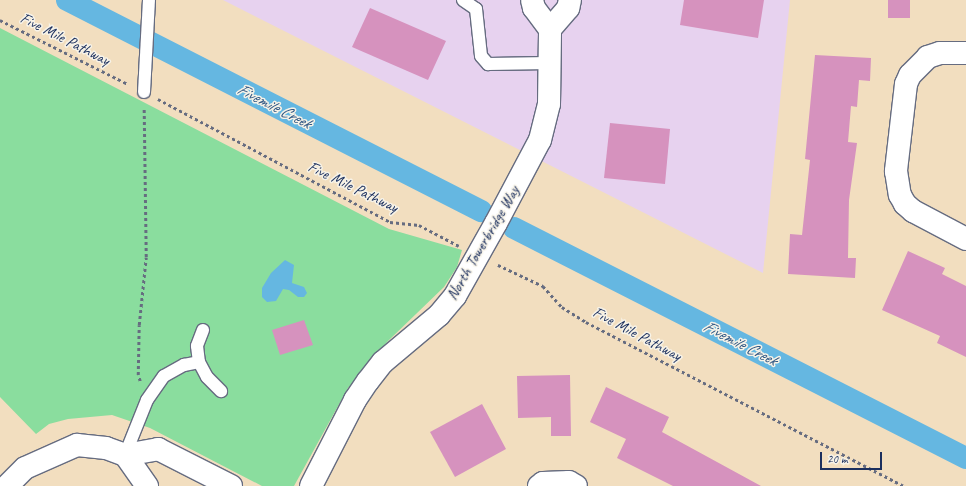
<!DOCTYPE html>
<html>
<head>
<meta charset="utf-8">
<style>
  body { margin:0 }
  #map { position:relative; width:966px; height:486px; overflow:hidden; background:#f2debf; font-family:Caveat,sans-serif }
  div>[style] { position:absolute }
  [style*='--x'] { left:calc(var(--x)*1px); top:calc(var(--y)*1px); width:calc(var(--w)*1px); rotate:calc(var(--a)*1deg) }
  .built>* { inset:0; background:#e7d2ef }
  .green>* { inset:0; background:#8add9e }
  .water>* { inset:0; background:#65b7e1 }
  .canal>* { height:22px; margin:-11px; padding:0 11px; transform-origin:11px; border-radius:11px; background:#65b7e1 }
  .building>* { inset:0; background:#d692be }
  .path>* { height:2.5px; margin-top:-1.25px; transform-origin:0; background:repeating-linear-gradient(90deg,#666c80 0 3px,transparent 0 6px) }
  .roads { filter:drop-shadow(1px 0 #666c80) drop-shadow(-1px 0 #666c80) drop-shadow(0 1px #666c80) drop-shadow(0 -1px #666c80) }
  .service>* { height:12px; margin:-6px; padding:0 6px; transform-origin:6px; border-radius:6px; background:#fff }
  .minor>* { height:22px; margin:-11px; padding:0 11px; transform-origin:11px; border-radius:11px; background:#fff }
  .tertiary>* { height:22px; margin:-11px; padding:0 11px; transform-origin:11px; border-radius:11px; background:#fff }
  span { translate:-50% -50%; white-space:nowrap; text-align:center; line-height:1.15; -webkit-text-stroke:3px #f7f3e8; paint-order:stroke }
  .street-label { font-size:16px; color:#1b2f5e }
  .water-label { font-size:17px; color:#315885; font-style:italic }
  .scale { position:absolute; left:820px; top:452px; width:62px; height:18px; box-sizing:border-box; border:2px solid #1b2f5e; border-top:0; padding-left:5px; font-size:12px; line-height:14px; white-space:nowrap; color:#1b2f5e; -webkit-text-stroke:3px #f7f3e8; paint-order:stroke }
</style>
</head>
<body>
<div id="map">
  <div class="built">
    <div style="clip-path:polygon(223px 0,790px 0,763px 273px)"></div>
  </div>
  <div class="green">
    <div style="clip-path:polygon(0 28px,389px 229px,462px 250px,457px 267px,444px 287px,388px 341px,348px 388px,294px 486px,262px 486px,150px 428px,112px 415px,68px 419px,49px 424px,36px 434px,0 397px)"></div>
  </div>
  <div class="water">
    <div style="clip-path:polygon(285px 260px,294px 265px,292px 283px,304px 287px,307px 293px,304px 297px,298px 297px,289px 290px,283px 289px,276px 301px,267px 302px,262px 297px,262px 288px,271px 273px)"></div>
  </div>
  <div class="canal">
    <div style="--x:67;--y:0;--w:465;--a:27"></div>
    <div style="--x:514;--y:228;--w:507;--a:26.97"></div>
  </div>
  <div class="building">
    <div style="clip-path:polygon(684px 0,764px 0,758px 38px,680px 25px)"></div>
    <div style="clip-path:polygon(888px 0,910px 0,910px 18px,888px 18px)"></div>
    <div style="clip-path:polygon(370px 8px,446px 41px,428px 80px,352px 47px)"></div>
    <div style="clip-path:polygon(815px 55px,871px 58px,870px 81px,859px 80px,857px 107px,851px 106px,848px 142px,857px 143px,849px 200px,848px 258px,856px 258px,855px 278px,788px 274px,790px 234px,802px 235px,810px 160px,805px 159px)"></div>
    <div style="clip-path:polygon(610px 123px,670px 129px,665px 184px,604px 178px)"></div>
    <div style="clip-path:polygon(908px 251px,945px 268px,942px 274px,966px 286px,966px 357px,937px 343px,940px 336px,882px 310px)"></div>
    <div style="clip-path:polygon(304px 320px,313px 345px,280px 355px,272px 330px)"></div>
    <div style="clip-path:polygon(570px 375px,571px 436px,551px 436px,551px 417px,518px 418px,517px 376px)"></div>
    <div style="clip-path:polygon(606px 387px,669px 417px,662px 432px,761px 486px,673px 486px,617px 458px,626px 439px,590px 422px)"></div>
    <div style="clip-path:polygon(482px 404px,506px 449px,455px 477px,430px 432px)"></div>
  </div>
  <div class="path">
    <div style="--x:0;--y:20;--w:143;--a:26.6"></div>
    <div style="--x:158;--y:99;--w:263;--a:27.9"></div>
    <div style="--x:390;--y:222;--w:29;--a:6"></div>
    <div style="--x:419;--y:225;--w:45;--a:27.7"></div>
    <div style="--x:498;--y:265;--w:50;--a:25"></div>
    <div style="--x:543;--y:286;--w:28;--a:48"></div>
    <div style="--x:562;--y:307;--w:28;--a:32"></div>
    <div style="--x:586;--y:322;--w:358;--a:27.3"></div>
    <div style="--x:140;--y:381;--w:6;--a:-108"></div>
    <div style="--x:138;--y:375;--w:50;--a:-88.9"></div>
    <div style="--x:139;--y:325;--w:68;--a:-84.1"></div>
    <div style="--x:146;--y:257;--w:150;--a:-90.8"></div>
  </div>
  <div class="roads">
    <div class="service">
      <div style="--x:463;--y:0;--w:16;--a:35"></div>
      <div style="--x:476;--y:9;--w:47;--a:83.9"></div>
      <div style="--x:481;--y:56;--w:11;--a:49"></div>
      <div style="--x:488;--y:64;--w:61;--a:-0.9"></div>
      <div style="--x:144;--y:92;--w:92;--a:-86.9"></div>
      <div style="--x:203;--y:330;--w:17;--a:111"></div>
      <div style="--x:197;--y:346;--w:16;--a:83"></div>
      <div style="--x:199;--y:362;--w:17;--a:62"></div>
      <div style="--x:207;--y:377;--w:20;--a:45"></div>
      <div style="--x:125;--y:455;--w:59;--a:-68.2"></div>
      <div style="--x:147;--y:400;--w:29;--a:-55"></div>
      <div style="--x:164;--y:376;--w:23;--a:-29"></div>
      <div style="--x:184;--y:365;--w:15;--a:-11"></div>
    </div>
    <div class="minor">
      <div style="--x:966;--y:53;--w:26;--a:180"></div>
      <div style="--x:940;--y:53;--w:13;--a:162"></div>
      <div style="--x:928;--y:57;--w:25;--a:135"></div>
      <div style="--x:910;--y:75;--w:10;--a:114"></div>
      <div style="--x:906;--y:84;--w:88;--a:96.6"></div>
      <div style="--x:896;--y:171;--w:24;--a:81"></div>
      <div style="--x:900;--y:195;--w:10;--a:61"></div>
      <div style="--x:905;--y:204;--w:11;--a:41"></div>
      <div style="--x:913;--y:211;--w:60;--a:27.8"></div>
      <div style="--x:7;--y:486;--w:25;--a:-45"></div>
      <div style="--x:25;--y:468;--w:57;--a:-23.9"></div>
      <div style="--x:77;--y:445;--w:29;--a:6"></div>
      <div style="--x:106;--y:448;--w:20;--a:20"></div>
      <div style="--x:147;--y:486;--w:38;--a:-125"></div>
      <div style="--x:125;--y:455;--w:34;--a:-10"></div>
      <div style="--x:158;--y:449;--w:82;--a:26.9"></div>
      <div style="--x:539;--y:486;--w:5;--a:-37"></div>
      <div style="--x:543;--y:483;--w:26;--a:-2"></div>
      <div style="--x:569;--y:482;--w:8;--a:30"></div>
    </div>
    <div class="tertiary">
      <div style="--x:532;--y:0;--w:8;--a:76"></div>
      <div style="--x:534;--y:8;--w:26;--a:53"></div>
      <div style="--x:311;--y:486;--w:97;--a:-62.9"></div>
      <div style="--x:355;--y:400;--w:23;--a:-56"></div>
      <div style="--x:368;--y:381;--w:24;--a:-52"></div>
      <div style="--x:383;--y:362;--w:73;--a:-40"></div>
      <div style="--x:439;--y:315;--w:25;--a:-50"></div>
      <div style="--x:455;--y:296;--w:84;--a:-60.7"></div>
      <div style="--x:496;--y:223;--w:94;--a:-62.1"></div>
      <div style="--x:540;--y:140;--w:37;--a:-76"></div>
      <div style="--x:549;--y:104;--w:75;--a:-89.2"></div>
      <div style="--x:550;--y:29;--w:28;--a:-49"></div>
      <div style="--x:568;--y:8;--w:8;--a:-76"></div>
    </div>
  </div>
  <div class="street-label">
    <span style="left:65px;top:39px;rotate:27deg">Five Mile Pathway</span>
    <span style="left:353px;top:187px;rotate:26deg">Five Mile Pathway</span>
    <span style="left:483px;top:243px;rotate:-60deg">North Towerbridge Way</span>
    <span style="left:637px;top:334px;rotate:28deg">Five Mile Pathway</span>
  </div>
  <div class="water-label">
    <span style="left:274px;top:106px;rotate:27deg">Fivemile Creek</span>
    <span style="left:740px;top:343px;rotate:27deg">Fivemile Creek</span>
  </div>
  <div class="scale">20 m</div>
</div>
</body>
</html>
